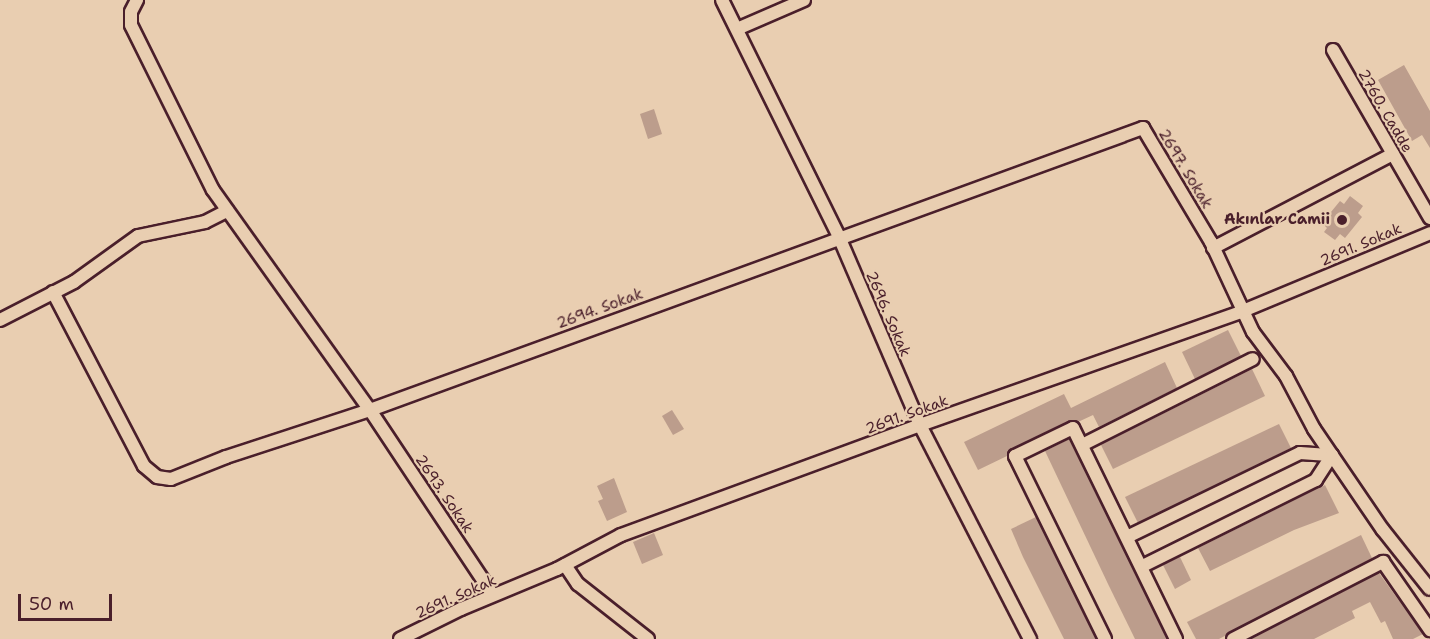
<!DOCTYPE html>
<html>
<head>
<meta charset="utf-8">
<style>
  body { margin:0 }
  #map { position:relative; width:1430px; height:639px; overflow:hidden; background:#e9ceb1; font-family:"Shantell Sans",sans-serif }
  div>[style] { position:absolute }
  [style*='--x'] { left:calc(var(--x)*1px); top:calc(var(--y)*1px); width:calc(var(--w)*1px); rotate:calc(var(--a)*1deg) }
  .building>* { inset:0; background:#bc9d8c }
  .roads { filter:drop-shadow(2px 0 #4a1f2b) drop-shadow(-2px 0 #4a1f2b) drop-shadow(0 2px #4a1f2b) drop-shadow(0 -2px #4a1f2b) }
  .street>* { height:12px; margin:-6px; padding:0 6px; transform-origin:6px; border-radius:6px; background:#e9ceb1 }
  .dots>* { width:16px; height:16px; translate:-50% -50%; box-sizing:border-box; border:3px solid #e9ceb1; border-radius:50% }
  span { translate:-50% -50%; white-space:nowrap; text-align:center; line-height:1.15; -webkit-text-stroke:4.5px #e9ceb1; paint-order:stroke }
  .street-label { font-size:15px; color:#4a1f2b }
  .poi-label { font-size:15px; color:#4a1f2b; font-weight:700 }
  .right { translate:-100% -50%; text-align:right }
  .scale { position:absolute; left:18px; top:594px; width:94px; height:27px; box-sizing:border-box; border:3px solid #4a1f2b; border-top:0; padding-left:8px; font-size:18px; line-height:21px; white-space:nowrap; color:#4a1f2b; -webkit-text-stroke:4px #e9ceb1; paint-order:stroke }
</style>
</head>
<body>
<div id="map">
  <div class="building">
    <div style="clip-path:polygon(1404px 65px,1430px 111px,1430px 148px,1422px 135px,1412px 141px,1378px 80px)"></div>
    <div style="clip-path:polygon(654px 109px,662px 134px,648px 139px,640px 114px)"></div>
    <div style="clip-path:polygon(1350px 196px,1363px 206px,1358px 213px,1362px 217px,1345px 238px,1340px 234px,1335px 240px,1324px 232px,1327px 228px,1322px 223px,1340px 201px,1344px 204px)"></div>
    <div style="clip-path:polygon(1228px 330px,1241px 356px,1195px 379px,1182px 352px)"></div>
    <div style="clip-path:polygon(1165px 362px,1177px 388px,1099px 427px,1093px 415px,1078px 422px,1069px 421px,1011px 449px,1007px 456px,978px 470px,964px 442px,1064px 394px,1071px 408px)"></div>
    <div style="clip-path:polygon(1252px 369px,1265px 396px,1113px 469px,1101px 445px)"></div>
    <div style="clip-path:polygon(672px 410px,684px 429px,673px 435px,662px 416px)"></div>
    <div style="clip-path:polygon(1279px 424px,1291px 448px,1138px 523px,1125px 497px)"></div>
    <div style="clip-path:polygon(1069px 439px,1167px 639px,1135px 639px,1109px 586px,1045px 451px)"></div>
    <div style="clip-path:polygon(614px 478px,627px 512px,607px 521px,598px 501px,603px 499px,597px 486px)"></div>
    <div style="clip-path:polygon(1325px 485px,1339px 513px,1294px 530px,1210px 571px,1198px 548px)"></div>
    <div style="clip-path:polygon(1036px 517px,1096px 639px,1064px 639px,1023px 557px,1011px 529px)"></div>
    <div style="clip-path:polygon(654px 533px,663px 555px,642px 564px,633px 542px)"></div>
    <div style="clip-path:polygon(1361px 535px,1372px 558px,1219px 639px,1196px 639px,1187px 622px)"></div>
    <div style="clip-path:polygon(1180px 557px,1191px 580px,1175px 589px,1163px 565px)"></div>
    <div style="clip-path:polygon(1379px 573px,1423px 634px,1413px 639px,1393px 639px,1385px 621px,1381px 623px,1370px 602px,1352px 611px,1355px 618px,1314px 639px,1251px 639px)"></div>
  </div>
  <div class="roads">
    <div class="street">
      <div style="--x:137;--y:0;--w:13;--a:117"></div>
      <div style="--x:131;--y:12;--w:13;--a:90"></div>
      <div style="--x:131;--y:25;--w:184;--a:63.6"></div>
      <div style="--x:213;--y:190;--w:270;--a:54.5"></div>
      <div style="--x:370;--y:410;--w:222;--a:56.4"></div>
      <div style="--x:722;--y:0;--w:264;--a:63.7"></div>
      <div style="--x:839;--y:237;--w:205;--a:66.7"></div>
      <div style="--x:920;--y:425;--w:241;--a:62.8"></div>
      <div style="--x:737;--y:29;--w:73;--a:-23.4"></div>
      <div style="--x:1333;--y:50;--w:194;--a:60"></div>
      <div style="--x:1213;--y:248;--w:203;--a:-27.6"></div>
      <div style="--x:53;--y:292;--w:196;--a:62.4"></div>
      <div style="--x:144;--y:466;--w:17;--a:40"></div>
      <div style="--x:157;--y:477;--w:14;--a:8"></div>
      <div style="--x:171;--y:479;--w:59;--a:-21.8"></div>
      <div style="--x:226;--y:457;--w:151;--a:-18.1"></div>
      <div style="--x:370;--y:410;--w:823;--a:-20.04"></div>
      <div style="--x:1143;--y:128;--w:133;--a:59.2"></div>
      <div style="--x:1211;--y:242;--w:99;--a:65"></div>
      <div style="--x:1253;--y:332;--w:55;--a:53.1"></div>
      <div style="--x:1286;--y:376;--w:60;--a:62.2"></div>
      <div style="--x:1314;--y:429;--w:122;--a:55.7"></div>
      <div style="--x:1383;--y:530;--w:75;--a:51.5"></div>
      <div style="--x:0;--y:320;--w:83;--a:-27.2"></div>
      <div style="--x:74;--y:282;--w:79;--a:-35.7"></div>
      <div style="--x:138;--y:236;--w:68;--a:-11.8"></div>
      <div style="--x:205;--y:222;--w:25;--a:-27"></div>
      <div style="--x:1082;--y:445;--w:191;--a:-26.7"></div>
      <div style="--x:1127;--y:537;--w:192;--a:-25.9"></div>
      <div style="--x:1300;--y:453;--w:32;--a:4"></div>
      <div style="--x:1332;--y:455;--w:30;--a:123"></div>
      <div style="--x:1316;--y:480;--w:195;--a:153.6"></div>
      <div style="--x:565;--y:565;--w:23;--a:56"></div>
      <div style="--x:578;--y:584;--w:89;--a:38.2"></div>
      <div style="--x:400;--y:639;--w:68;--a:-26.2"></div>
      <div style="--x:461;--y:609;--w:104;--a:-22.6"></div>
      <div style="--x:557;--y:569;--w:72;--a:-28"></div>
      <div style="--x:621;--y:535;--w:319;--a:-20.2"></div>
      <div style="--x:920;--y:425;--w:343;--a:-19.4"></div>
      <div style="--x:1243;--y:311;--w:203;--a:-22.6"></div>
      <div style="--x:1105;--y:639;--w:204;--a:-116.2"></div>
      <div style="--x:1015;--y:456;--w:64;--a:-25.8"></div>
      <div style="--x:1073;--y:428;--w:235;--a:64"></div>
      <div style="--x:1233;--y:639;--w:169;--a:-27.2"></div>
      <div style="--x:1383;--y:562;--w:83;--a:55.3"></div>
    </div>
  </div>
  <div class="dots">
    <div style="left:1342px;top:220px;background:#4a1f2b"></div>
  </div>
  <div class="street-label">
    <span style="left:1385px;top:111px;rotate:60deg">2760. Cadde</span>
    <span style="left:1185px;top:169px;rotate:59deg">2697. Sokak</span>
    <span style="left:1361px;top:245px;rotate:-23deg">2691. Sokak</span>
    <span style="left:600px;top:309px;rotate:-20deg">2694. Sokak</span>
    <span style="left:888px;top:314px;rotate:67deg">2696. Sokak</span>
    <span style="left:907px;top:415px;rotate:-20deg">2691. Sokak</span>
    <span style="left:444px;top:494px;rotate:56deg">2693. Sokak</span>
    <span style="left:456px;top:597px;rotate:-24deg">2691. Sokak</span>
  </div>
  <div class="poi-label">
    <span class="right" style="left:1330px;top:220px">Akınlar Camii</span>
  </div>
  <div class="scale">50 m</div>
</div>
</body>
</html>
